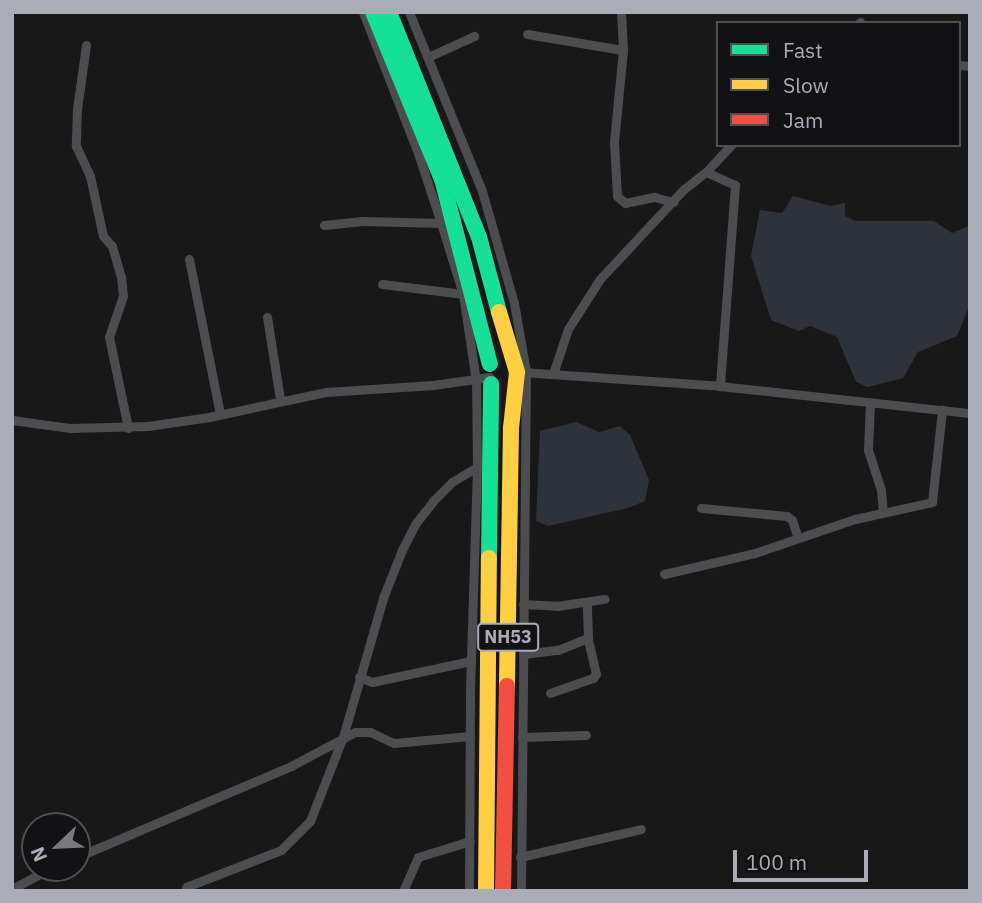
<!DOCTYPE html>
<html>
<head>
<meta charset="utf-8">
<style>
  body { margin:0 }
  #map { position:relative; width:982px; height:903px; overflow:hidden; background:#181818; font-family:"IBM Plex Sans",sans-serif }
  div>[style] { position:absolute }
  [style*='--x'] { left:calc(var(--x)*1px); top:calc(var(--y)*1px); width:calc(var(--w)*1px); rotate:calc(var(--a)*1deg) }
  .water>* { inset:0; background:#2e333b }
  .street>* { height:9px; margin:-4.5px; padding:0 4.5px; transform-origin:4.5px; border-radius:4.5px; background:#4c4d51 }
  .fast>* { height:16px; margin:-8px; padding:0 8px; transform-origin:8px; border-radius:8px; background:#16e098 }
  .slow>* { height:16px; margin:-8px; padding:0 8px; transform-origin:8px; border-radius:8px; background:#ffcf43 }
  .jam>* { height:16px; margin:-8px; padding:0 8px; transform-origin:8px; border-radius:8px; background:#f24e42 }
  span { translate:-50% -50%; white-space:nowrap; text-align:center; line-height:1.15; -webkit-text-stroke:6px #121214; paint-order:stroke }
  .shield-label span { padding:2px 5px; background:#121214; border:2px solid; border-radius:5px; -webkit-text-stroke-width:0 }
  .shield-label { font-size:18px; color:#aaacb8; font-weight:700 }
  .frame { position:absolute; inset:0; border:14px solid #aaacb8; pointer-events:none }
  .legend { position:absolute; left:716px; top:21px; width:245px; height:126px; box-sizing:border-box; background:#121214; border:2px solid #4f5056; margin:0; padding:9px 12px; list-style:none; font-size:21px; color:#aaacb8 }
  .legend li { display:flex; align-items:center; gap:14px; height:35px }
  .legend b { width:35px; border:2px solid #4f5056 }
  .north { position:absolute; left:21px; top:812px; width:70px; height:70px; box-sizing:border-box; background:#121214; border:2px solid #4f5056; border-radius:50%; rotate:247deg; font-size:19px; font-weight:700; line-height:28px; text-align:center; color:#aaacb8 }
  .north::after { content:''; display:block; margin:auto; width:24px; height:32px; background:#777880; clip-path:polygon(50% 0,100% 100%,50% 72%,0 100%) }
  .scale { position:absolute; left:733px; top:850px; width:135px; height:32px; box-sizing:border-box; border:4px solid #aaacb8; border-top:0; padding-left:9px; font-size:21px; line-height:24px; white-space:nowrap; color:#aaacb8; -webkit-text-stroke:5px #121214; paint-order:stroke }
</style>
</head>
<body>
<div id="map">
  <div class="water">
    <div style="clip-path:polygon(793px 196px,830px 206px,845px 203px,845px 216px,856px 221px,934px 221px,952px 233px,969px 226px,970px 304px,957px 336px,918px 352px,903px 378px,868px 387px,856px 382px,837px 337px,810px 326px,799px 331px,771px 320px,751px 256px,760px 210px,782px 213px)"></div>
    <div style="clip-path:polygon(576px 422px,599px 432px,620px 426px,630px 435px,649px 480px,645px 501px,628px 508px,548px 526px,536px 521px,540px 431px)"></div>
  </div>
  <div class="street">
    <div style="--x:363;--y:12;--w:151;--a:68.7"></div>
    <div style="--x:418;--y:153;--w:74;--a:71.8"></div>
    <div style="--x:441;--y:223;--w:74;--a:72.8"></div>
    <div style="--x:463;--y:294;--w:88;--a:81.5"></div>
    <div style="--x:476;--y:381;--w:86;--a:89.3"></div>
    <div style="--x:477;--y:467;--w:229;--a:91.8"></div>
    <div style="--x:470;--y:696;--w:195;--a:90.3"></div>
    <div style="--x:409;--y:12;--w:193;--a:67.8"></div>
    <div style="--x:482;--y:191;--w:116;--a:74.1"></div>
    <div style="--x:514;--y:303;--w:70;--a:80.1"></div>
    <div style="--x:526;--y:372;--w:519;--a:90.55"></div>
    <div style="--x:621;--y:12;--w:38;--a:87"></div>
    <div style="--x:623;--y:50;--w:92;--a:95.6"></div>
    <div style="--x:614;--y:142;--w:54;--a:86.8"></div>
    <div style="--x:617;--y:196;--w:11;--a:41"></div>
    <div style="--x:625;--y:203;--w:30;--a:-12"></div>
    <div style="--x:654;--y:197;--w:20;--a:15"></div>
    <div style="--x:860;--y:22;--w:1;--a:90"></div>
    <div style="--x:527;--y:34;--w:97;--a:9.5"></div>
    <div style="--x:86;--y:45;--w:65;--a:98"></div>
    <div style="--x:77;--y:109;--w:37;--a:92"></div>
    <div style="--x:76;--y:146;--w:33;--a:65"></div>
    <div style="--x:90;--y:176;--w:61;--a:77.8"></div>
    <div style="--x:103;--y:236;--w:13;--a:48"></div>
    <div style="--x:112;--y:246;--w:32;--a:74"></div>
    <div style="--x:121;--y:277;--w:19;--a:84"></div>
    <div style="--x:123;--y:296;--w:43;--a:108.9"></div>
    <div style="--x:109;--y:337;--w:93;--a:78.2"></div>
    <div style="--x:428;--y:57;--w:51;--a:-24.5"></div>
    <div style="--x:959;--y:65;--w:11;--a:5"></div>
    <div style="--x:706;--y:172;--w:32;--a:24"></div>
    <div style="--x:735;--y:185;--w:202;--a:94.3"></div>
    <div style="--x:324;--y:225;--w:39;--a:-6"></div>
    <div style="--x:363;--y:221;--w:78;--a:1.5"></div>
    <div style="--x:189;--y:259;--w:158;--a:78.7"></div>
    <div style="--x:382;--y:284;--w:82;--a:7"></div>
    <div style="--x:267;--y:317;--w:83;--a:81"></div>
    <div style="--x:522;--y:372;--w:198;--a:4"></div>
    <div style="--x:720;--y:386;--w:251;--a:6.2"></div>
    <div style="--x:553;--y:374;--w:47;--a:-71.6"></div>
    <div style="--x:568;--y:329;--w:59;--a:-57.4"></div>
    <div style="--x:600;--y:279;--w:123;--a:-47"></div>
    <div style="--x:684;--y:189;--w:28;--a:-38"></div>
    <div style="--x:706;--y:172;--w:37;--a:-47"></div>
    <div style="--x:870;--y:402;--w:48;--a:92.4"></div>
    <div style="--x:868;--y:450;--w:42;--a:72"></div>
    <div style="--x:881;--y:490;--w:22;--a:85"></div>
    <div style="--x:12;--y:420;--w:59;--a:7.9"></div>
    <div style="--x:70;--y:428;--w:78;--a:-1.5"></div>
    <div style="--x:148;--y:426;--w:62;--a:-8.4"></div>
    <div style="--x:209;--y:417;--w:120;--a:-12.1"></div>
    <div style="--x:326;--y:392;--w:107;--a:-3.7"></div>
    <div style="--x:433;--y:385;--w:57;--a:-8.1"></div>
    <div style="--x:701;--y:508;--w:86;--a:5.3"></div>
    <div style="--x:787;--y:516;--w:6;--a:39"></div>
    <div style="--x:792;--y:520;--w:19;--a:72"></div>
    <div style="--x:664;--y:574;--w:93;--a:-13"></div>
    <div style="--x:755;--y:553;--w:106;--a:-18.8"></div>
    <div style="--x:855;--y:519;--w:79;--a:-12.4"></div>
    <div style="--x:932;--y:502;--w:93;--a:-83.8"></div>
    <div style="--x:523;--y:604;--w:34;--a:3"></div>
    <div style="--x:557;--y:606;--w:48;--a:-8.5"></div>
    <div style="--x:523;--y:654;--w:35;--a:-7"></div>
    <div style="--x:558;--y:650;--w:32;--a:-22"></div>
    <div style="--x:359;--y:677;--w:14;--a:21"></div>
    <div style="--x:372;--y:682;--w:101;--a:-12"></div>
    <div style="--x:550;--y:693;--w:46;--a:-19.2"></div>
    <div style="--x:593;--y:678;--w:5;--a:-53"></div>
    <div style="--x:596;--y:674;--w:37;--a:-103"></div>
    <div style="--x:588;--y:638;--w:36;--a:-92"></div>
    <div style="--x:522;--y:737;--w:64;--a:-1.8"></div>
    <div style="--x:77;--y:857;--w:233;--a:-23"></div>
    <div style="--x:291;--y:766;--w:72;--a:-28"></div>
    <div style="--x:355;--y:732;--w:15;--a:0"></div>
    <div style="--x:370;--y:732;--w:26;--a:25"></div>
    <div style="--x:394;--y:743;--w:76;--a:-5.3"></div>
    <div style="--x:520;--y:857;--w:124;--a:-13"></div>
    <div style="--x:186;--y:887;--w:102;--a:-21.3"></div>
    <div style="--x:281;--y:850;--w:41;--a:-45"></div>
    <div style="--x:310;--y:821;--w:90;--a:-68.6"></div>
    <div style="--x:343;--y:737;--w:145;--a:-73.9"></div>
    <div style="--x:383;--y:598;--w:52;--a:-68.4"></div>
    <div style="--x:402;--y:550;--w:30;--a:-63"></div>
    <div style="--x:416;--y:523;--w:28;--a:-52"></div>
    <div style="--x:433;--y:501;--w:27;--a:-45"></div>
    <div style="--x:452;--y:482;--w:29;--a:-31"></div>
    <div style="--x:12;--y:889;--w:44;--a:-28.3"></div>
    <div style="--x:403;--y:891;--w:37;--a:-66"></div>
    <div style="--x:418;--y:857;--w:54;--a:-17.1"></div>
  </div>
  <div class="fast">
    <div style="--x:373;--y:12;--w:181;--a:67.6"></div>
    <div style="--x:442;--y:179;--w:191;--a:75.5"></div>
    <div style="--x:389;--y:12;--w:242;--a:68.2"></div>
    <div style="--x:479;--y:237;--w:78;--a:75.1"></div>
    <div style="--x:489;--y:558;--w:174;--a:-89.3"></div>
  </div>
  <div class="slow">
    <div style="--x:499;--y:312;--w:63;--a:73.3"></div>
    <div style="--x:517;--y:372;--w:56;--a:96.1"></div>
    <div style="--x:511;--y:428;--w:258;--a:90.9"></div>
    <div style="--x:486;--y:891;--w:333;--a:-89.5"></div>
  </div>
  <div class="jam">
    <div style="--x:503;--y:891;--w:205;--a:-88.9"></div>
  </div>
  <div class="shield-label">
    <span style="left:508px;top:637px">NH53</span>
  </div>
  <div class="frame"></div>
  <ul class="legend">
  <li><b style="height:9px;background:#16e098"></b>Fast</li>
  <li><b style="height:9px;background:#ffcf43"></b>Slow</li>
  <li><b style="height:9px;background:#f24e42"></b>Jam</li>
  </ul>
  <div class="north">N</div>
  <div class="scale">100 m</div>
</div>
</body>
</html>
